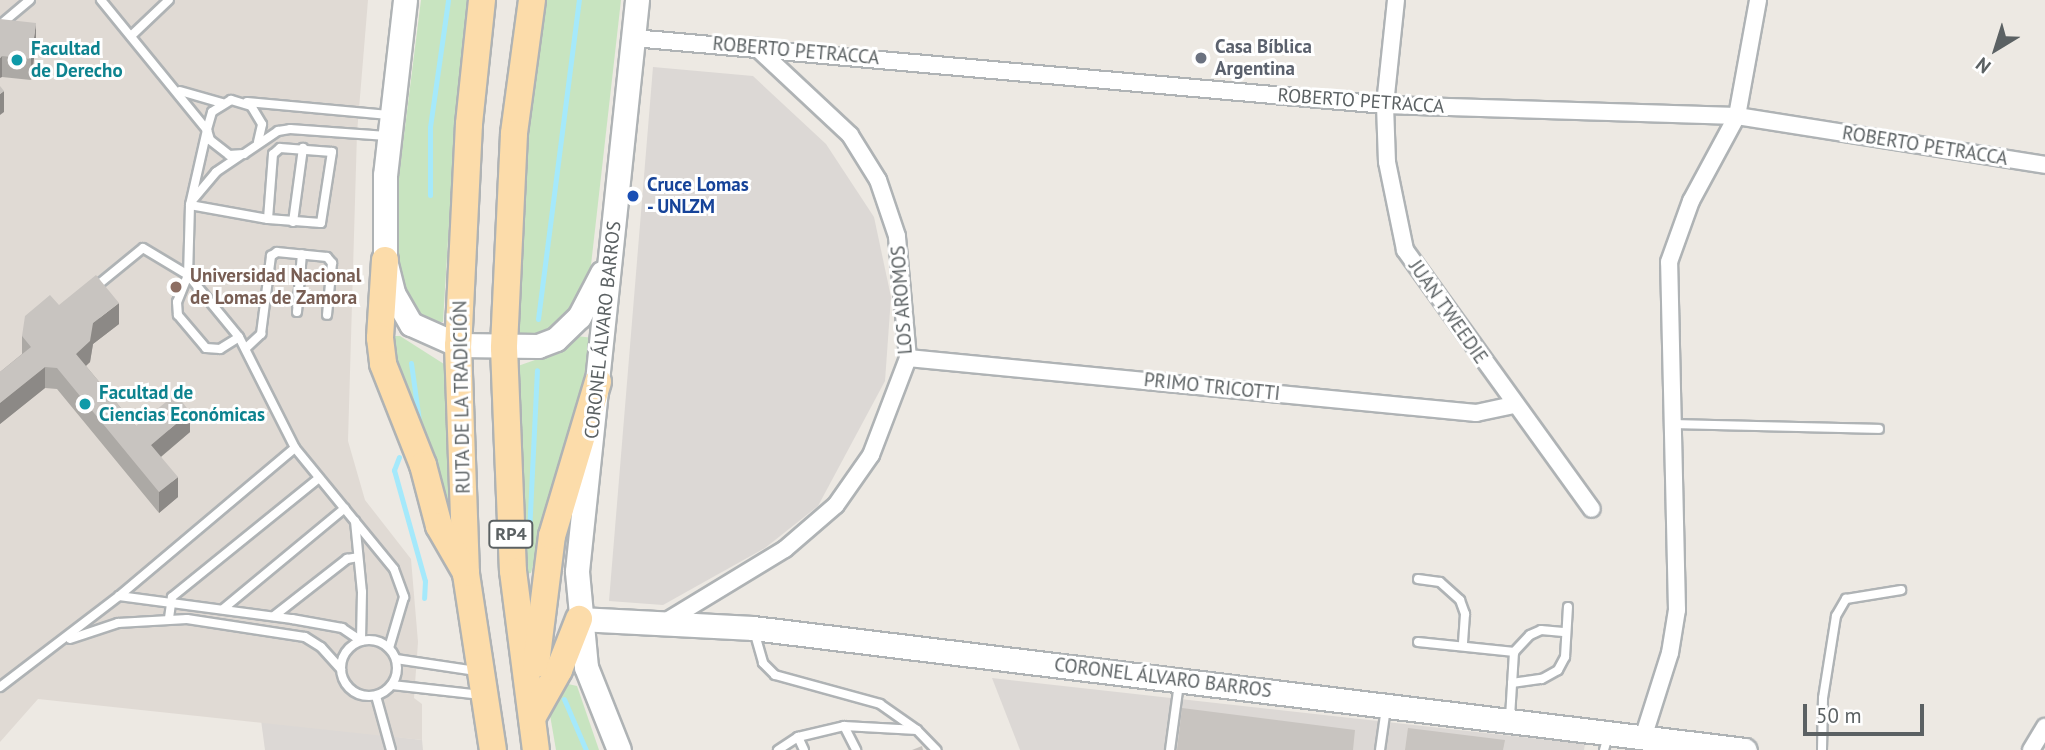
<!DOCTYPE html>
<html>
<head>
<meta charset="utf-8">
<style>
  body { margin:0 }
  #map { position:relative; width:2045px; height:750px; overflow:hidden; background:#ede9e3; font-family:"PT Sans",sans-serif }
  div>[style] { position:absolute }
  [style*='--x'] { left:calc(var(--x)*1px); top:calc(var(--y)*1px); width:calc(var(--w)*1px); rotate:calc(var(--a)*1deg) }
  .industrial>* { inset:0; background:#dcd8d5 }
  .education>* { inset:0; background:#e0dad4 }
  .green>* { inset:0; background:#c8e4c0 }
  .stream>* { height:5px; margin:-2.5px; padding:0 2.5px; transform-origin:2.5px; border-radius:2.5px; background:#a5e9fb }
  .roads { filter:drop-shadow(2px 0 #afb3b5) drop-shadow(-2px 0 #afb3b5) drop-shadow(0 2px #afb3b5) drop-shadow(0 -2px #afb3b5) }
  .lane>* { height:8px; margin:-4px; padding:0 4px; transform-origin:4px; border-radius:4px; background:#fff }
  .lane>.ring { margin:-4px; padding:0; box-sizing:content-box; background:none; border:8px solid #fff; border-radius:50% }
  .street>* { height:16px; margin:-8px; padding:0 8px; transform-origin:8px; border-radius:8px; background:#fff }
  .secondary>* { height:23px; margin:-11.5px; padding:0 11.5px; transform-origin:11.5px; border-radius:11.5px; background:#fff }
  .primary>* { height:26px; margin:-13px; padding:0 13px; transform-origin:13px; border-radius:13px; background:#fcdcaa }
  .wall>* { inset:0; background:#aca9a5 }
  .shaded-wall>* { inset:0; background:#8c8986 }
  .building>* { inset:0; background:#c8c4c0 }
  .dots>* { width:19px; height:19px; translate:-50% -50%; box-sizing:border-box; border:4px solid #fff; border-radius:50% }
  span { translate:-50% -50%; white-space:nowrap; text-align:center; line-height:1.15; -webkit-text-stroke:6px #fff; paint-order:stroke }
  .shield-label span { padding:2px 5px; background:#fff; border:2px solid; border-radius:5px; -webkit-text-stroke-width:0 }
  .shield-label { font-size:18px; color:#5b6163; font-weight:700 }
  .worship-label { font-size:19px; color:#5b616d; font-weight:700 }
  .left { translate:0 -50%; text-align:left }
  .culture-label { font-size:19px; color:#0d838f; font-weight:700 }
  .street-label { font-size:19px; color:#5b6163 }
  .transit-label { font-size:19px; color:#164399; font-weight:700 }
  .education-label { font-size:19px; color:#785e54; font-weight:700 }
  .north { position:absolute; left:1961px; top:14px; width:70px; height:70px; -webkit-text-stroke:5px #fff; paint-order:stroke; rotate:218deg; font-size:19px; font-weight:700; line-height:28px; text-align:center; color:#5b6163 }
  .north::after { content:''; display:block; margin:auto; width:24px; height:32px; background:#5b6163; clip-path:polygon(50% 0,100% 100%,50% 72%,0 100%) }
  .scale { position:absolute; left:1803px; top:704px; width:121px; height:32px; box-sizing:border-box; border:4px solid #5b6163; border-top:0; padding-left:9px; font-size:21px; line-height:24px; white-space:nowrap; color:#5b6163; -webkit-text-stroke:5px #fff; paint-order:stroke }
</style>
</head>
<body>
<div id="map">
  <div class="industrial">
    <div style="clip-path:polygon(653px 67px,753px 76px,826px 144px,874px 217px,891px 297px,885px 381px,818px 506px,765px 548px,663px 605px,609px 601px)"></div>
    <div style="clip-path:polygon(992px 678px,1585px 744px,1584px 750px,1020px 750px)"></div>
    <div style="clip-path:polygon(261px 720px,422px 740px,423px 750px,265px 750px)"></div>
  </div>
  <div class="education">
    <div style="clip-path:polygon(0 0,368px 0,357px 133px,348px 441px,365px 500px,411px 559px,418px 642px,414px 698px,422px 704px,422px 740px,38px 699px,0 742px)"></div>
  </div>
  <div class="green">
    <div style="clip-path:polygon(421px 0,469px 0,456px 109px,443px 322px,418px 322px,403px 294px,399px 271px,396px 199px)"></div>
    <div style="clip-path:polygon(543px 0,621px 0,591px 265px,582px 293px,559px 320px,544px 334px,514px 341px,519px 189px)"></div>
    <div style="clip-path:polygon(386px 336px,400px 336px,444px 364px,450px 522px)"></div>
    <div style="clip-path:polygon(576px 336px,594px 338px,531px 573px,523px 574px,515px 367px,552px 354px)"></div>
    <div style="clip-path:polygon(568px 684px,577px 686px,599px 750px,556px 750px,550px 715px,554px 696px)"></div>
  </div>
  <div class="stream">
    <div style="--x:430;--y:195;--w:68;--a:-90"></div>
    <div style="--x:430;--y:127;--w:128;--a:-81.9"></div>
    <div style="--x:538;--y:319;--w:322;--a:-82.7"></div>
    <div style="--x:411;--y:363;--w:59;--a:82.1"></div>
    <div style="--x:399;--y:457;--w:14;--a:111"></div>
    <div style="--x:394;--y:470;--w:115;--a:74.4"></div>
    <div style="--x:425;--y:581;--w:17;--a:93"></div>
    <div style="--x:529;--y:533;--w:163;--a:-87.2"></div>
    <div style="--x:564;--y:699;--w:56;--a:66.7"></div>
    <div style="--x:1630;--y:750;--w:1;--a:-90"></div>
  </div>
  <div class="roads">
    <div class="lane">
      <div style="--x:101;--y:0;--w:168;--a:50.8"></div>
      <div style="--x:207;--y:130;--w:77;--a:102.8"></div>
      <div style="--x:190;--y:205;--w:70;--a:91.6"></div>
      <div style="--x:188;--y:275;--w:80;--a:50.6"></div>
      <div style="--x:239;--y:337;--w:124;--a:63.2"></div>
      <div style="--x:295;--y:448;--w:156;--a:50.7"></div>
      <div style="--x:394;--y:569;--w:30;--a:70"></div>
      <div style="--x:404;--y:597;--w:53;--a:106.4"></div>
      <div style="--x:0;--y:25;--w:39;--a:-40"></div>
      <div style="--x:131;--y:36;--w:52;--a:-43.5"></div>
      <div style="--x:180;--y:91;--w:44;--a:15.9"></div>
      <div style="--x:247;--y:102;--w:145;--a:5.2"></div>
      <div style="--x:258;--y:142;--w:18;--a:-77"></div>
      <div style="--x:262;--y:124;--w:21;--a:-121"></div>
      <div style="--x:251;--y:106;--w:21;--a:-163"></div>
      <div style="--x:231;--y:100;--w:22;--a:148"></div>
      <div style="--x:212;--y:112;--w:19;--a:106"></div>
      <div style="--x:207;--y:130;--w:10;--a:73"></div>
      <div style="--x:210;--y:140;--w:24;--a:38"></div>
      <div style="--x:229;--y:155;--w:15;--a:-4"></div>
      <div style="--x:244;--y:154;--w:41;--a:-34.1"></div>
      <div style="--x:278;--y:131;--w:12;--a:-9"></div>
      <div style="--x:290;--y:129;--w:97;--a:4.1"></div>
      <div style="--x:191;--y:202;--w:39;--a:-50"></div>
      <div style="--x:216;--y:172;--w:29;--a:-34"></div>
      <div style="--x:190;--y:205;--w:79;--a:10.2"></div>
      <div style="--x:268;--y:219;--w:53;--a:4.3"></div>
      <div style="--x:321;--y:223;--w:72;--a:-81.2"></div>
      <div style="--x:332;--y:152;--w:52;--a:-175.6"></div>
      <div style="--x:280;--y:148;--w:9;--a:139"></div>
      <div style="--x:273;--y:154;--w:65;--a:94.4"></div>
      <div style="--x:293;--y:222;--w:75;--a:-82.3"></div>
      <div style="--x:94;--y:288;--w:63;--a:-39.2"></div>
      <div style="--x:143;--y:248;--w:52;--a:31"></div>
      <div style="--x:188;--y:275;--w:29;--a:112"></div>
      <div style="--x:177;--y:302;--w:13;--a:86"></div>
      <div style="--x:178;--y:315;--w:43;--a:49.7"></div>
      <div style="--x:206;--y:348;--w:14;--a:4"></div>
      <div style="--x:220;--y:349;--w:22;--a:-32"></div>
      <div style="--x:297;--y:312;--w:58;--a:-85.1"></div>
      <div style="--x:246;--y:348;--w:21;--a:-43"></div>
      <div style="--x:261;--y:334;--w:79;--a:-82.7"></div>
      <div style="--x:271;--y:256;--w:7;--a:-34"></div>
      <div style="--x:277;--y:252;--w:50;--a:5.7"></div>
      <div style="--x:327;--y:257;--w:8;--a:50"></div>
      <div style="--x:332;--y:263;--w:52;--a:95.5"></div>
      <div style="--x:1676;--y:424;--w:203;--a:1.4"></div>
      <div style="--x:355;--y:521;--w:71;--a:84.4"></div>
      <div style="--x:362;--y:592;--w:49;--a:91.2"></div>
      <div style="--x:1418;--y:579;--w:22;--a:8"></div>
      <div style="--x:1440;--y:582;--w:27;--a:42"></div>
      <div style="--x:1460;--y:600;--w:15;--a:70"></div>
      <div style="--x:1465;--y:614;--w:32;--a:94"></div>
      <div style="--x:119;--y:596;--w:175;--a:7.6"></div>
      <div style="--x:292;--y:619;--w:51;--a:10.2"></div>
      <div style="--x:342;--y:628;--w:23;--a:34"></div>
      <div style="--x:223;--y:609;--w:158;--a:-39.6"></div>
      <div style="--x:274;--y:616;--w:93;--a:-38"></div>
      <div style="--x:347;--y:559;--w:11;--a:-10"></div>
      <div style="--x:169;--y:618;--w:21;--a:-82"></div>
      <div style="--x:172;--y:597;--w:189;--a:-39"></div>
      <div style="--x:754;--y:631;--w:33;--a:74"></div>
      <div style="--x:763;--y:663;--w:17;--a:45"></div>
      <div style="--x:775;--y:675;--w:109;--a:15.4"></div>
      <div style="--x:880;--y:704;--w:45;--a:35.1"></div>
      <div style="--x:70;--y:639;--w:51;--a:-18.4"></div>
      <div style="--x:118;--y:623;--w:69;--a:-3.3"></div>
      <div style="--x:187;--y:619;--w:119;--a:8.7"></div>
      <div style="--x:305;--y:637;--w:19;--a:32"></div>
      <div style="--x:321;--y:647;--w:30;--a:48"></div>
      <div class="ring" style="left:341px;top:640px;width:48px;height:48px"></div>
      <div style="--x:1418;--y:642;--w:97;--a:5.9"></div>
      <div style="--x:1514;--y:652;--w:66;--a:93.5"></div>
      <div style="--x:1514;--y:652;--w:23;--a:-47"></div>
      <div style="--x:1530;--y:635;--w:12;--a:-24"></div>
      <div style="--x:1541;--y:630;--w:25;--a:5"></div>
      <div style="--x:396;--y:659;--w:81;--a:8.5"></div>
      <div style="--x:1512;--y:683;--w:30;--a:-8"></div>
      <div style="--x:1542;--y:679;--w:18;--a:-29"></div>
      <div style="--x:1558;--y:670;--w:15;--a:-62"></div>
      <div style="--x:1565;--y:657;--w:50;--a:-86.6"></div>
      <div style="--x:392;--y:685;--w:90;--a:6.4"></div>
      <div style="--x:0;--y:687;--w:150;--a:-37.4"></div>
      <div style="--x:119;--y:596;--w:230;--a:-40.1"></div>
      <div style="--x:376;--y:696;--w:56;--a:74.5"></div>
      <div style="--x:844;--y:726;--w:27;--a:63"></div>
      <div style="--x:798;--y:737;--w:14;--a:65"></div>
      <div style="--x:778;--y:750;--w:24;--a:-33"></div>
      <div style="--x:798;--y:737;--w:47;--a:-13.4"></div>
      <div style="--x:844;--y:726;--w:73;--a:3.1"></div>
      <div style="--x:917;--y:730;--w:28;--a:46"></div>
      <div style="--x:1170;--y:750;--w:68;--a:-82.3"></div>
      <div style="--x:1380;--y:750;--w:42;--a:-81.9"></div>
      <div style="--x:1604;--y:750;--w:15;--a:-74"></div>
      <div style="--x:1822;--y:750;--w:52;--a:-88.9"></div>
      <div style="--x:1823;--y:698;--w:83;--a:-81"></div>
      <div style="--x:1836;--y:616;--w:20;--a:-60"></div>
      <div style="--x:1846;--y:599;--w:56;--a:-9.3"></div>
    </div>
    <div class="street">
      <div style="--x:1396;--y:0;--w:106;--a:96"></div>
      <div style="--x:1385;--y:105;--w:57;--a:88"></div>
      <div style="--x:1387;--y:162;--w:90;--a:78.4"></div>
      <div style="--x:1405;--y:250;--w:319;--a:54.2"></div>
      <div style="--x:633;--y:38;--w:755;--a:5.09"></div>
      <div style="--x:1385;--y:105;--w:352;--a:1.8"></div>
      <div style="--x:1737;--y:116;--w:312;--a:9"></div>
      <div style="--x:908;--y:358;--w:571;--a:5.53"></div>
      <div style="--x:1476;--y:413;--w:39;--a:-12"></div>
      <div style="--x:665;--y:622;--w:140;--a:-31.3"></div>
      <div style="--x:785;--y:549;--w:67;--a:-40.8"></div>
      <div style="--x:836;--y:505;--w:61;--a:-55"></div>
      <div style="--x:871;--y:455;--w:104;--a:-69.1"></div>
      <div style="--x:908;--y:358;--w:122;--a:-95.2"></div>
      <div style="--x:897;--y:236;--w:59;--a:-108.7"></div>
      <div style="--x:878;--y:180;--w:53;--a:-121.9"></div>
      <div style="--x:850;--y:135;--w:129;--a:-136.9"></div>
      <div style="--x:1643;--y:738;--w:89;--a:-72.4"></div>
      <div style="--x:1670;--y:653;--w:44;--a:-80.8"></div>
      <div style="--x:1677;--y:610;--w:348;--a:-91.3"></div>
      <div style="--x:1669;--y:262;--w:65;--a:-70.2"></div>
      <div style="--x:1691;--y:201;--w:97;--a:-61.6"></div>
      <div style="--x:1737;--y:116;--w:118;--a:-79.7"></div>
      <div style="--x:2031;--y:750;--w:27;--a:-59"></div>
    </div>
    <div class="secondary">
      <div style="--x:405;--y:0;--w:176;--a:96.5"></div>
      <div style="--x:385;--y:175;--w:85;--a:90"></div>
      <div style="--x:385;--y:260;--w:34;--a:76"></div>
      <div style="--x:393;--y:293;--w:36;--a:60"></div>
      <div style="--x:411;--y:324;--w:51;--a:24.1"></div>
      <div style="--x:458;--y:345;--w:80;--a:0.7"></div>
      <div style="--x:538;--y:346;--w:19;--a:-21"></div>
      <div style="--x:556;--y:339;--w:32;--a:-44"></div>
      <div style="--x:579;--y:317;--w:50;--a:-62.4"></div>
      <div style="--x:579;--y:619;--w:174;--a:3"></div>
      <div style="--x:753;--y:628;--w:999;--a:7.01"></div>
      <div style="--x:619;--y:750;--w:89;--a:-111.7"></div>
      <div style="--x:586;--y:667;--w:96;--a:-95.4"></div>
      <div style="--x:577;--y:571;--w:574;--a:-84"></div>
    </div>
    <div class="primary">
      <div style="--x:482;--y:0;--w:125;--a:96"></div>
      <div style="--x:469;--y:124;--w:221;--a:92.8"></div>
      <div style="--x:458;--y:345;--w:229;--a:88"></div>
      <div style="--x:466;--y:574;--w:178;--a:81.3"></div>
      <div style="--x:532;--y:0;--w:135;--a:97.7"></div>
      <div style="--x:514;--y:134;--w:214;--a:92.7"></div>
      <div style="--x:504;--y:348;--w:223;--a:87.7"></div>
      <div style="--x:513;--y:571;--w:180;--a:82.7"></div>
      <div style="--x:385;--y:260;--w:78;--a:93.7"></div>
      <div style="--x:380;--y:338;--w:26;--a:83"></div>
      <div style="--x:383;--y:364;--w:109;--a:68.4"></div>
      <div style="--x:423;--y:465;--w:63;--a:75.3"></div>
      <div style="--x:439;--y:526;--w:54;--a:60.1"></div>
      <div style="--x:536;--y:664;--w:129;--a:-82.9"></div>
      <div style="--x:552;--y:536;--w:161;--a:-73.4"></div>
      <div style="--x:532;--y:718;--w:55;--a:-60.6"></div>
      <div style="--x:559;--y:670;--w:55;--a:-68.6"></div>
    </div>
  </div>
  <div class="wall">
    <div style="clip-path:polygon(0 19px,36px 44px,31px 80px,2px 77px)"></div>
    <div style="clip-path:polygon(59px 305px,119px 324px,93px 344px,90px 362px,86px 366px,136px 426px,190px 432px,161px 457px,178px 497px,159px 513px,57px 389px,45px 388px,0 424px,0 372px,22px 354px,22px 336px)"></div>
  </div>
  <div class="shaded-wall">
    <div style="clip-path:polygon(36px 23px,36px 44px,31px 80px,31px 59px)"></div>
    <div style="clip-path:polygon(2px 56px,2px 77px,0 78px,0 58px)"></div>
    <div style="clip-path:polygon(4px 91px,4px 112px,0 115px,0 94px)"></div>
    <div style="clip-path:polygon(119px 303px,119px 324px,93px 344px,90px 362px,76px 375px,76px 354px,93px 323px)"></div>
    <div style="clip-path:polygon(45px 367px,45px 388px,0 424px,0 403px)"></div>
    <div style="clip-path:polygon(190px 412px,190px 432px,151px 465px,151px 445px)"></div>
    <div style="clip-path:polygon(178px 477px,178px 497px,159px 513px,159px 492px)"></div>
  </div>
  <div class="building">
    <div style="clip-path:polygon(0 19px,36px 23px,31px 59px,2px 56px,0 58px)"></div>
    <div style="clip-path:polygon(0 86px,4px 91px,0 94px)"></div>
    <div style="clip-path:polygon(96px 275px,119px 303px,93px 323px,90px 341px,76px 354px,136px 426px,176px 394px,190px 412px,151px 445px,178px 477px,159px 492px,57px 368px,45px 367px,0 403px,0 372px,31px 347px,22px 336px,25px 316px,50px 295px,59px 305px)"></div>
    <div style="clip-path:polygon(1182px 708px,1355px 730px,1353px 750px,1177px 750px)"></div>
    <div style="clip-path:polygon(1408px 728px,1505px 740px,1503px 750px,1405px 750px)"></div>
    <div style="clip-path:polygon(922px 746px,923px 750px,912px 750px)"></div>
  </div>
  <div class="dots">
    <div style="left:1201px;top:58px;background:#6b7280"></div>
    <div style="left:17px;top:60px;background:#0f9aa8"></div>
    <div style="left:633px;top:196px;background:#1a4fb4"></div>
    <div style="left:176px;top:287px;background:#8d6e63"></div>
    <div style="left:85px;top:404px;background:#0f9aa8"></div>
  </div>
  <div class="shield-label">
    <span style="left:511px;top:534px">RP4</span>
  </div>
  <div class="worship-label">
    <span class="left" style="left:1215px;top:58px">Casa Bíblica<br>Argentina</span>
  </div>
  <div class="culture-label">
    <span class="left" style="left:31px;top:60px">Facultad<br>de Derecho</span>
    <span class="left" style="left:99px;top:404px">Facultad de<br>Ciencias Económicas</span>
  </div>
  <div class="street-label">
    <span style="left:796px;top:51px;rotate:5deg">ROBERTO PETRACCA</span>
    <span style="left:1361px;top:101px;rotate:4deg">ROBERTO PETRACCA</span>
    <span style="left:1925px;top:146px;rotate:9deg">ROBERTO PETRACCA</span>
    <span style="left:902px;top:300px;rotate:-94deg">LOS AROMOS</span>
    <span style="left:1448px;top:312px;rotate:55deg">JUAN TWEEDIE</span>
    <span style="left:603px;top:330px;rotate:-84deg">CORONEL ÁLVARO BARROS</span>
    <span style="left:1212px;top:387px;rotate:6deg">PRIMO TRICOTTI</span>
    <span style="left:462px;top:397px;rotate:-91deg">RUTA DE LA TRADICIÓN</span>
    <span style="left:1163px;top:678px;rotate:7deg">CORONEL ÁLVARO BARROS</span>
  </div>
  <div class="transit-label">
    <span class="left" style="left:647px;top:196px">Cruce Lomas<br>- UNLZM</span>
  </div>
  <div class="education-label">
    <span class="left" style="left:190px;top:287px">Universidad Nacional<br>de Lomas de Zamora</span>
  </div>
  <div class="north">N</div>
  <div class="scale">50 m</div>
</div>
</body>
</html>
